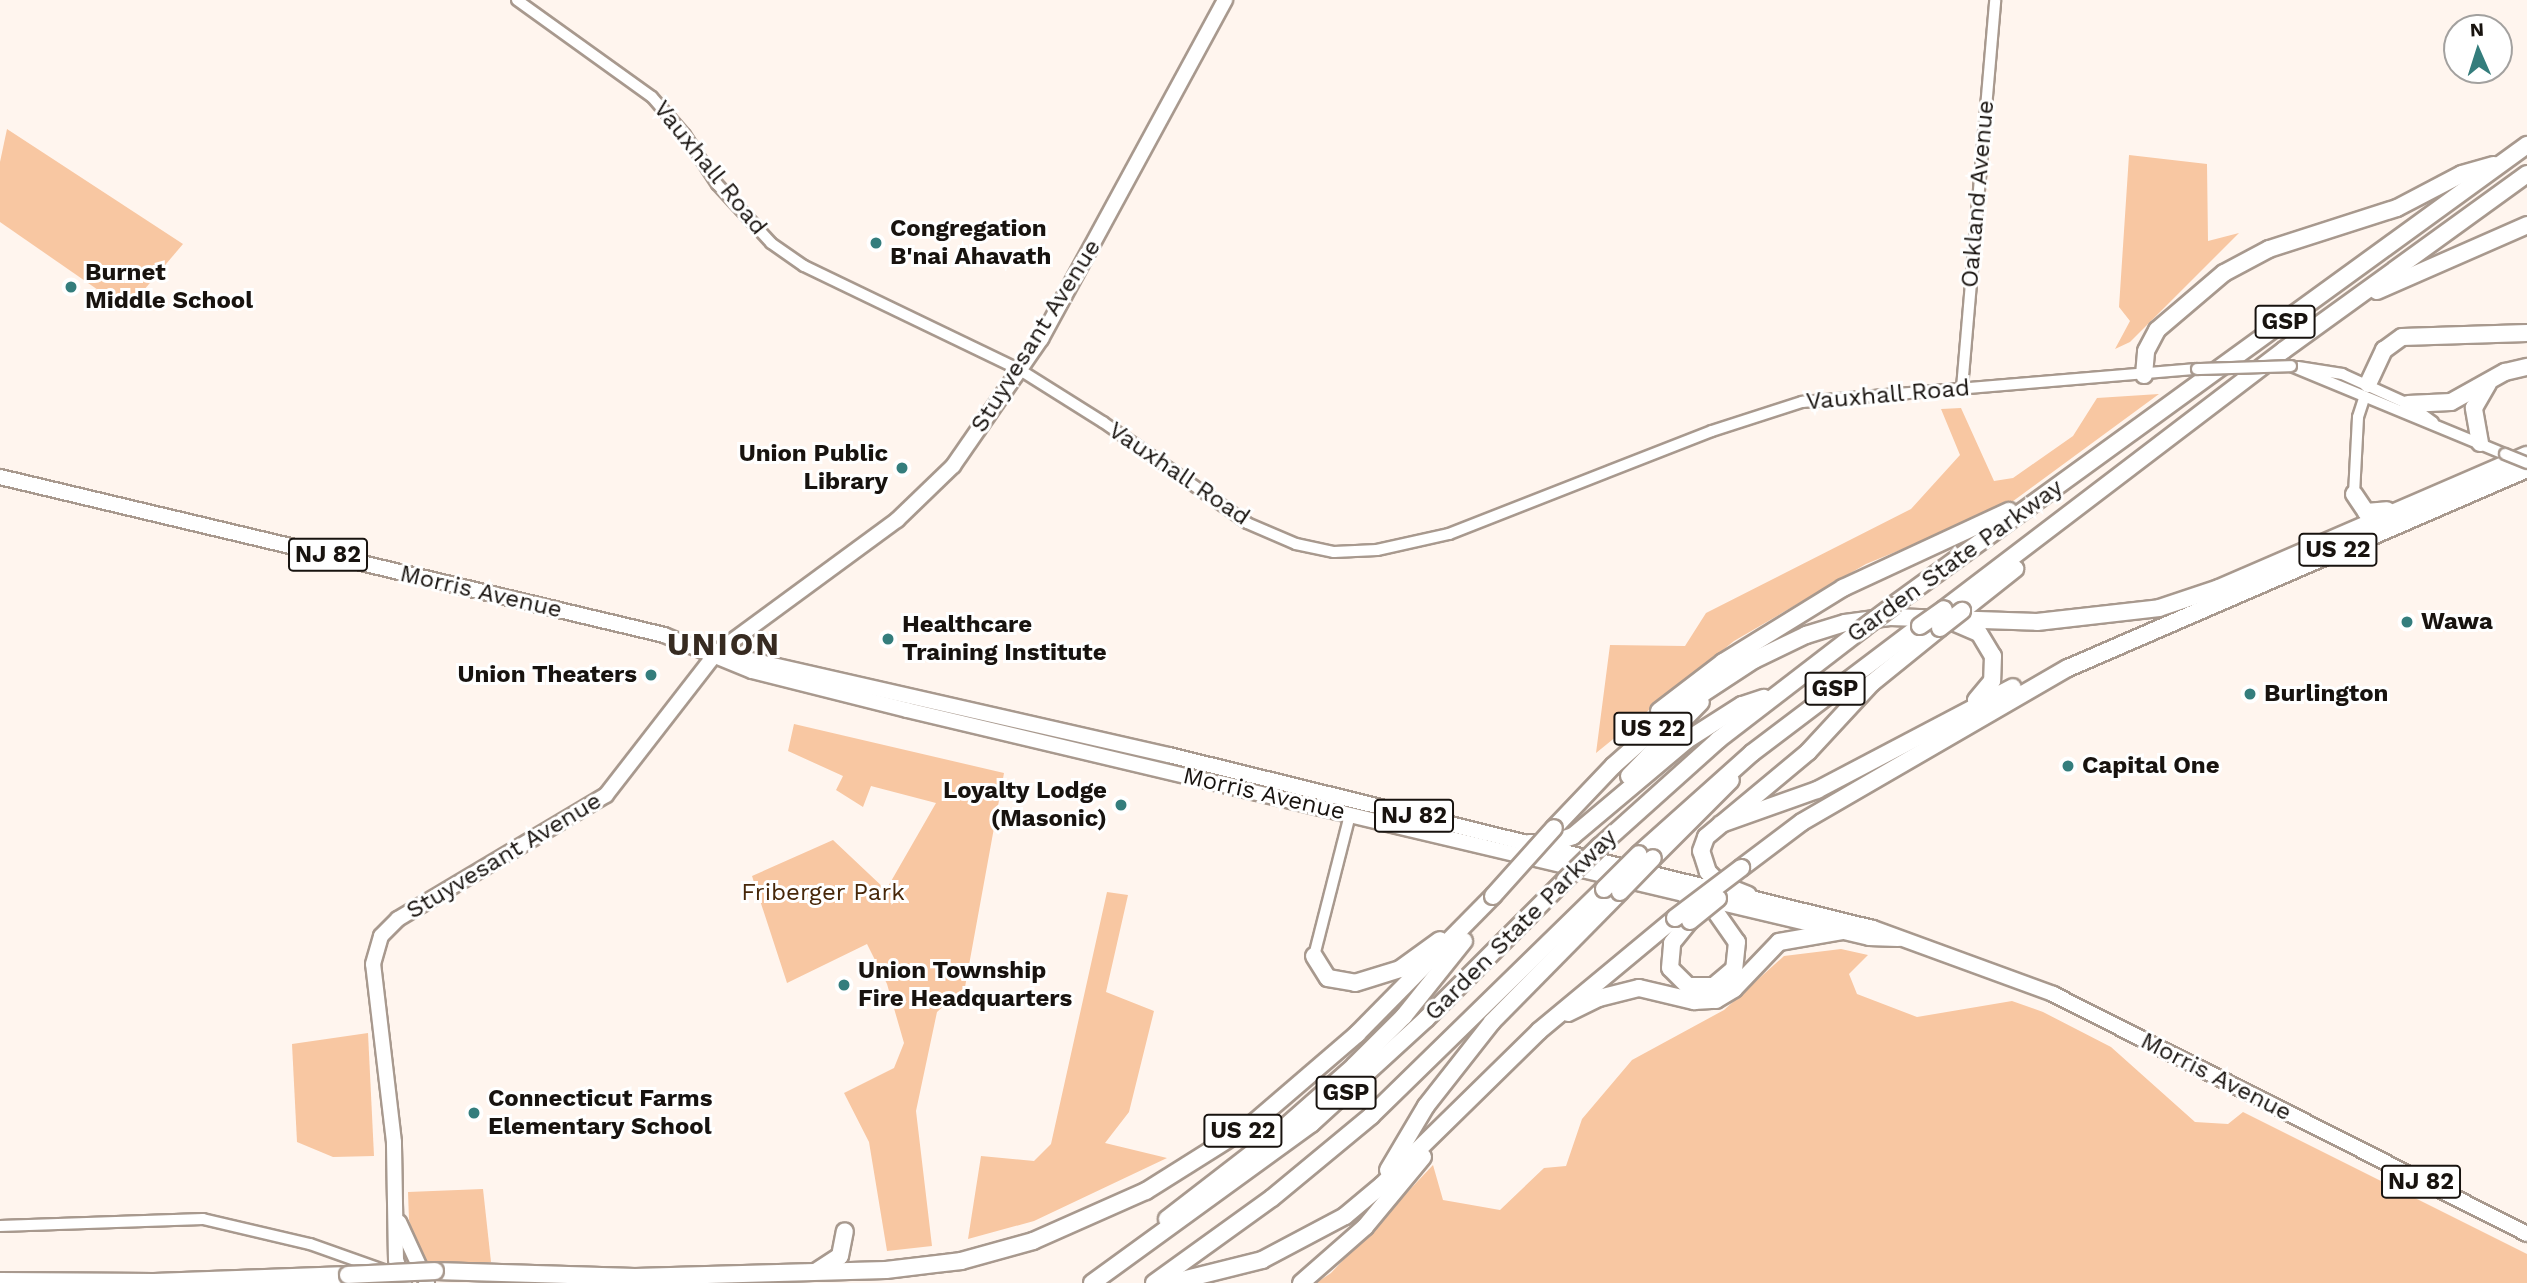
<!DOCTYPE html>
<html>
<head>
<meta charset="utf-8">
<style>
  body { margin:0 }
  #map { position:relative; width:2527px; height:1283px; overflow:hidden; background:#fff5ee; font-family:"Work Sans",sans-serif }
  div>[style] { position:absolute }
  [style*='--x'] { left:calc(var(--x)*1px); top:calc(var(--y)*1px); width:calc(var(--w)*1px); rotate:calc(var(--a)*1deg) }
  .green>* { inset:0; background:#f8c7a2 }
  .roads { filter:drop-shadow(2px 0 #a8998e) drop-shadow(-2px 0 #a8998e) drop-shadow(0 2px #a8998e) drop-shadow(0 -2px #a8998e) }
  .minor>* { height:10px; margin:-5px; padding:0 5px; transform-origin:5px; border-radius:5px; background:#fff }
  .major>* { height:14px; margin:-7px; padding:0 7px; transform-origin:7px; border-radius:7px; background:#fff }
  .highway>* { height:16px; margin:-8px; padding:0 8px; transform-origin:8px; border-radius:8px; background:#fff }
  .bridges { filter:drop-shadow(2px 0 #a8998e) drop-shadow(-2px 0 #a8998e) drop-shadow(0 2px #a8998e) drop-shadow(0 -2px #a8998e) }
  .minor-bridge>* { height:10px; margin:-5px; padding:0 5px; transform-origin:5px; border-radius:5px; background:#fff }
  .highway-bridge>* { height:16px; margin:-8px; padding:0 8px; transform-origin:8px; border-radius:8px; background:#fff }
  .dots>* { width:19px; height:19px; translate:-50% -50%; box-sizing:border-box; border:4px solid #fff; border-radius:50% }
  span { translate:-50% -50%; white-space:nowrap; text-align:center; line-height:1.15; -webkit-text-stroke:6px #fff; paint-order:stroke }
  .shield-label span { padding:2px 5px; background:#fff; border:2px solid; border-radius:5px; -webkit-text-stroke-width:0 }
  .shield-label { font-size:23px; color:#18130f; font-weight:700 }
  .street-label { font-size:24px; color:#18130f }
  .poi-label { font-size:24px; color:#18130f; font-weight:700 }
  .left { translate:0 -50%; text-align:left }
  .right { translate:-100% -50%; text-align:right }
  .park-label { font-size:24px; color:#472709 }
  .district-label { font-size:32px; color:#372b21; font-weight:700; letter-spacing:2px }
  .north { position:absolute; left:2443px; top:14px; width:70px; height:70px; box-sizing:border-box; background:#fff; border:2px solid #a3a19f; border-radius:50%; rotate:357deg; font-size:19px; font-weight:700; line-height:28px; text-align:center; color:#18130f }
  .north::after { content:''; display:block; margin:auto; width:24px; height:32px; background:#347d7c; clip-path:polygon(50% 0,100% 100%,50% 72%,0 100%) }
</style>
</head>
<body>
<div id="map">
  <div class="green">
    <div style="clip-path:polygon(7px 129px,183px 244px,127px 310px,0 222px,0 162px)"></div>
    <div style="clip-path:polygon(2129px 155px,2207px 164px,2208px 241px,2239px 233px,2130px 342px,2115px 349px,2130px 321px,2119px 307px)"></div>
    <div style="clip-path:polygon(2159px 394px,2005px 507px,1866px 564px,1734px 641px,1596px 753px,1610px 645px,1685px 646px,1706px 613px,1911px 509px,1960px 455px,1941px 409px,1961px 408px,1994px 481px,2013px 478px,2073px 436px,2097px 398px)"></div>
    <div style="clip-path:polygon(794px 724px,1004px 773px,965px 987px,937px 1012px,916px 1111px,932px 1246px,887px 1251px,869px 1142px,844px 1093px,894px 1068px,904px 1043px,887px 984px,867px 944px,787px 983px,752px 876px,833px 840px,886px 890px,936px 803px,871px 786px,863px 807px,836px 790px,843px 776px,788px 751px)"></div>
    <div style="clip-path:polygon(1107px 892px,1128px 895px,1106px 992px,1154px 1011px,1129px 1112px,1105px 1143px,1167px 1158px,1034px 1221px,968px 1239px,981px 1156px,1034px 1161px,1051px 1144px)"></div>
    <div style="clip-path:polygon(1841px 949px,1868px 955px,1849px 974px,1857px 994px,1917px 1017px,2012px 1001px,2043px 1012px,2111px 1047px,2195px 1122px,2228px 1124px,2243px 1112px,2527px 1254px,2527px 1283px,1316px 1283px,1331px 1273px,1433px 1165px,1443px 1200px,1500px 1210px,1544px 1168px,1566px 1166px,1582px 1119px,1632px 1060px,1724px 1010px,1784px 956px)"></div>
    <div style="clip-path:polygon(368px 1033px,374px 1156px,333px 1157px,297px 1142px,292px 1044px)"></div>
    <div style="clip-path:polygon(483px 1189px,491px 1262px,423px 1265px,409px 1220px,408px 1192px)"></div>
  </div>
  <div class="roads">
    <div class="minor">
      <div style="--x:517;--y:0;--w:166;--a:35.7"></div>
      <div style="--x:652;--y:97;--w:50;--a:49"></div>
      <div style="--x:685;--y:135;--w:59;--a:56.9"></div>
      <div style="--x:717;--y:184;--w:80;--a:47.5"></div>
      <div style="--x:771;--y:243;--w:40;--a:34.9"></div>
      <div style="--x:804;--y:266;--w:240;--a:25.7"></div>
      <div style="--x:1020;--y:370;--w:98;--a:32.1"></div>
      <div style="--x:1103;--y:422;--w:176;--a:35"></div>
      <div style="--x:1247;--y:523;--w:53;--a:23.2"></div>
      <div style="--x:1296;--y:544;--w:39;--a:12"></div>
      <div style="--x:1334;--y:552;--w:43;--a:-2.7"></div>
      <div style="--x:1377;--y:550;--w:74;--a:-12.5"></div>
      <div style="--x:1449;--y:534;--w:282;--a:-21.4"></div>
      <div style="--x:1712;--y:431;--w:95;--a:-17.9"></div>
      <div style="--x:1802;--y:402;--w:396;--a:-4.8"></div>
      <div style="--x:2291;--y:366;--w:231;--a:22.4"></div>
      <div style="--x:2298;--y:367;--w:45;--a:9"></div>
      <div style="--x:2342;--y:374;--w:72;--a:24.4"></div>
      <div style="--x:2408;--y:404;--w:31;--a:36"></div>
      <div style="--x:1962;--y:388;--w:389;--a:-85.1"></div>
      <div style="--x:2354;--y:494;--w:77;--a:-87"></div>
      <div style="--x:2358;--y:417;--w:20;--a:-72"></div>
      <div style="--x:1314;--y:956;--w:146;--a:-75.7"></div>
      <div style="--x:0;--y:1226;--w:203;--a:-2"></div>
      <div style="--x:203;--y:1219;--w:110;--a:13.2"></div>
      <div style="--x:310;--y:1244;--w:77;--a:19.6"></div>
    </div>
    <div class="major">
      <div style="--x:0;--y:477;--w:683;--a:13.38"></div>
      <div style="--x:664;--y:635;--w:95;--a:22.2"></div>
      <div style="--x:752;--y:671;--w:160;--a:14.1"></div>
      <div style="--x:907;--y:710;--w:989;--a:13.33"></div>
      <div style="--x:1869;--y:938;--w:29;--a:2"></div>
      <div style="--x:724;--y:654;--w:456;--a:12.8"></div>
      <div style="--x:1169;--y:755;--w:725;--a:13.81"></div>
      <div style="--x:1873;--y:928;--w:192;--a:20.1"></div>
      <div style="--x:2053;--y:994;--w:531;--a:26.85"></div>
      <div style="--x:399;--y:1222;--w:67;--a:65.3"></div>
      <div style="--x:404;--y:1283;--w:24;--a:-109"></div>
      <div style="--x:396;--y:1260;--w:118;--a:-91"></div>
      <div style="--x:394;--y:1142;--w:179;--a:-96.7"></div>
      <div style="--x:373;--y:964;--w:29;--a:-74"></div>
      <div style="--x:381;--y:936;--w:24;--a:-45"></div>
      <div style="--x:398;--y:919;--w:242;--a:-30.8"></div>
      <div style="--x:606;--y:795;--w:180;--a:-52.2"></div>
      <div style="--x:716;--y:653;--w:225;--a:-36.3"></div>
      <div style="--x:897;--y:520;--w:78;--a:-44"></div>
      <div style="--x:953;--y:466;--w:155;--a:-55.3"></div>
      <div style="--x:1041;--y:339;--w:386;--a:-61.5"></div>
    </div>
    <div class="highway">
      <div style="--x:2377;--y:291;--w:164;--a:-23.7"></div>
      <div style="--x:2144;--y:375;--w:24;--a:-85"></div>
      <div style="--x:2146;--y:351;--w:24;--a:-62"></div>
      <div style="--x:2157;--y:330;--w:88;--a:-40.4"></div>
      <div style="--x:2224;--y:273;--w:51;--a:-28.1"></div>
      <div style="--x:2269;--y:249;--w:134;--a:-17.8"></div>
      <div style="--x:2397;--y:208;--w:73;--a:-27.6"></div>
      <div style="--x:2462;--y:174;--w:33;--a:-16"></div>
      <div style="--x:2368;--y:384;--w:38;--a:-65"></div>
      <div style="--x:2384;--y:350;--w:22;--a:-36"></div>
      <div style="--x:2402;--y:337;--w:125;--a:-1.8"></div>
      <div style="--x:2408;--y:404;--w:43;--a:-2.7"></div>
      <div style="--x:2451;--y:402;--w:62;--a:-29.1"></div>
      <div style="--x:2505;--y:372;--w:23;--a:-13"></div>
      <div style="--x:2480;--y:443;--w:36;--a:-100"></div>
      <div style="--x:2474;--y:408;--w:28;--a:-60"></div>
      <div style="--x:2354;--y:494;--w:22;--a:56"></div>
      <div style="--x:2366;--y:512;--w:21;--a:-5"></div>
      <div style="--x:1892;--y:606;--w:785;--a:-35.98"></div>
      <div style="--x:1944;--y:609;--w:427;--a:-37.3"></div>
      <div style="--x:2284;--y:350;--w:300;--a:-35.9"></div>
      <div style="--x:1962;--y:611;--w:68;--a:-38.4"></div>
      <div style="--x:1955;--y:623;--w:26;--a:23"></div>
      <div style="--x:1979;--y:633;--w:27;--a:59"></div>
      <div style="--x:1993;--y:656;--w:25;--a:92"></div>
      <div style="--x:1992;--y:681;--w:25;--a:130"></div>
      <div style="--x:1659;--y:711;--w:81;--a:-37.4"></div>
      <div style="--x:1723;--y:662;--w:141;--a:-31.7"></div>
      <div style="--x:1843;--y:588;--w:183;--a:-24.9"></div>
      <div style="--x:1629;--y:776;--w:103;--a:-45.8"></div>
      <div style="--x:1721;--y:824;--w:102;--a:-19.5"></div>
      <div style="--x:1817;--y:790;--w:221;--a:-27.7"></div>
      <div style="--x:1554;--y:828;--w:86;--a:-46.4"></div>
      <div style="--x:1613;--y:766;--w:80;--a:-41.5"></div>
      <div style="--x:1673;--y:713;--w:97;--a:-33.2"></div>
      <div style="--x:1754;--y:660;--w:58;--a:-25.7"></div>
      <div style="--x:1806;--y:635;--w:41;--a:-17.1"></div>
      <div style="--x:1845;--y:623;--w:45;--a:-7.6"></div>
      <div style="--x:1890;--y:617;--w:147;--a:1.9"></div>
      <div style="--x:2037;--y:622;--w:123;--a:-6.5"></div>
      <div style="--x:2159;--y:608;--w:63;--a:-18.4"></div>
      <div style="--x:2219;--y:588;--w:335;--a:-23.4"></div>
      <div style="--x:1529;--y:843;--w:24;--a:0"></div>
      <div style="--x:1553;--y:843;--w:21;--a:-19"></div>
      <div style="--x:1573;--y:836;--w:149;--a:-40.1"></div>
      <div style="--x:1687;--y:740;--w:65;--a:-32.5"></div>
      <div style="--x:1742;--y:705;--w:23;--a:-18"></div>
      <div style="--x:1600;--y:846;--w:159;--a:-41.9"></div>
      <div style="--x:1718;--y:740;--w:182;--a:-37.6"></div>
      <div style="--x:1639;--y:854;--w:152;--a:-41.8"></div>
      <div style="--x:1752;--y:753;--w:211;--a:-37.1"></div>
      <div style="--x:1653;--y:858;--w:110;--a:-45"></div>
      <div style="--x:1741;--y:868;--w:76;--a:-37"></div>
      <div style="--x:1802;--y:822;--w:307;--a:-30.1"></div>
      <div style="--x:2068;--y:668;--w:500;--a:-23.44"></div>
      <div style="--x:1684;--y:894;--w:35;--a:29"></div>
      <div style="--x:1715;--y:911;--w:38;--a:55"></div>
      <div style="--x:1737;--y:942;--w:27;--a:96"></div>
      <div style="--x:1734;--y:969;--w:26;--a:140"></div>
      <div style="--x:1714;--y:986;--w:26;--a:180"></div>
      <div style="--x:1688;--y:986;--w:25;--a:-135"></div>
      <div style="--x:1670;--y:968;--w:25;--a:-85"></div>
      <div style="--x:1672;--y:943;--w:28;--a:-51"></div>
      <div style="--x:1748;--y:895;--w:31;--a:-158"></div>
      <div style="--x:1719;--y:883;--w:16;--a:-135"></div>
      <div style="--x:1708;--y:872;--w:22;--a:-108"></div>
      <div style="--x:1701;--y:851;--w:15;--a:-70"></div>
      <div style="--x:1706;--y:837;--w:133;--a:-39.8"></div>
      <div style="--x:1808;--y:752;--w:94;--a:-47.2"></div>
      <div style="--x:1872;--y:683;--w:87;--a:-39"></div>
      <div style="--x:1314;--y:956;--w:26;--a:58"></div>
      <div style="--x:1328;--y:978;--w:27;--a:10"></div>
      <div style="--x:1355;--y:983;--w:47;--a:-17.3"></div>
      <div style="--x:1400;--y:969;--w:49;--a:-35.9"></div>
      <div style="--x:1568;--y:1013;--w:34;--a:-26"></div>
      <div style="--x:1599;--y:998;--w:41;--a:-14"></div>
      <div style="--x:1639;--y:988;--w:57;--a:13.3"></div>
      <div style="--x:1694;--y:1001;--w:22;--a:-3"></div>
      <div style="--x:1716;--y:1000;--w:21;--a:-31"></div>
      <div style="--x:1734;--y:989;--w:65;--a:-46.2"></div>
      <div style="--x:1779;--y:942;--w:64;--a:-9.9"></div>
      <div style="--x:1388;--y:1170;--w:74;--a:-59.3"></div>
      <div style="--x:1426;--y:1106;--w:107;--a:-51.8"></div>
      <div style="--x:1492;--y:1022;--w:182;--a:-45.4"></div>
      <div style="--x:1167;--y:1219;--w:139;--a:-37.7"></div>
      <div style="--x:1277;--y:1134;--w:103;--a:-41.4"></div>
      <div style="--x:1354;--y:1066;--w:71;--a:-45"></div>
      <div style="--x:1404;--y:1016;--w:96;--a:-51.3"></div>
      <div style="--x:435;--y:1271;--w:200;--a:1.7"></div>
      <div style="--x:635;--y:1277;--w:251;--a:-1.6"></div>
      <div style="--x:886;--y:1270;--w:76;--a:-6.8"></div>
      <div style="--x:961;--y:1261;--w:75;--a:-15.5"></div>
      <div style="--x:1033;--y:1241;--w:124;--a:-23.9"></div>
      <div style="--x:1146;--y:1191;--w:124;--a:-32.2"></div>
      <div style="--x:1251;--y:1125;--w:140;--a:-40.6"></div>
      <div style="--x:1357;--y:1034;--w:194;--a:-45.4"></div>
      <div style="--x:817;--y:1271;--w:27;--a:-33"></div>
      <div style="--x:840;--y:1256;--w:25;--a:-79"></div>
      <div style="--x:0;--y:1281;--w:154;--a:0.4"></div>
      <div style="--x:154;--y:1282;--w:194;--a:-2.1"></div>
      <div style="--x:1092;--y:1283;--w:271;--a:-36"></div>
      <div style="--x:1311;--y:1124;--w:156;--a:-42.4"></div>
      <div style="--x:1426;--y:1019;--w:197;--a:-45"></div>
      <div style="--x:1154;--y:1283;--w:145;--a:-35.8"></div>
      <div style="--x:1272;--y:1198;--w:129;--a:-39.6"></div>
      <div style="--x:1371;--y:1116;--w:325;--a:-44.3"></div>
      <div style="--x:1170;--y:1283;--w:95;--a:-14"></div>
      <div style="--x:1262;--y:1260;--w:94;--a:-27.9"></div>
      <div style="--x:1345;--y:1216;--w:48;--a:-40"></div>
      <div style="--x:1382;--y:1185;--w:220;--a:-44.4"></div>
      <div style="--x:1539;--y:1031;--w:177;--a:-39.7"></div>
      <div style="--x:1301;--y:1283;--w:85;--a:-41.2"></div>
      <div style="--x:1365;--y:1227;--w:91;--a:-50.4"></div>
    </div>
  </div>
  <div class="bridges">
    <div class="minor-bridge">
      <div style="--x:2197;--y:369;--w:94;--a:-1.8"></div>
      <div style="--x:2505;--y:454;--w:24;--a:22"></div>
    </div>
    <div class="highway-bridge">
      <div style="--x:1920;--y:626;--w:29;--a:-35"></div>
      <div style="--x:1940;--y:628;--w:28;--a:-38"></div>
      <div style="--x:1862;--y:629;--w:38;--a:-37"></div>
      <div style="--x:1565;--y:880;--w:49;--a:-44.2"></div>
      <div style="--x:1604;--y:889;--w:49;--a:-45"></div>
      <div style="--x:1620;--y:892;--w:47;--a:-45.9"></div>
      <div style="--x:1493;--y:896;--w:91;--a:-48.1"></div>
      <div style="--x:1675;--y:918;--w:83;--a:-37.1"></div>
      <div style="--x:1690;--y:921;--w:36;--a:-39"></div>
      <div style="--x:348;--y:1275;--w:87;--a:-2.6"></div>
    </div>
  </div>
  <div class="dots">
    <div style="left:876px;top:243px;background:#347d7c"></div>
    <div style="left:71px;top:287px;background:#347d7c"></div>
    <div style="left:902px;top:468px;background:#347d7c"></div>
    <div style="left:2407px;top:622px;background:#347d7c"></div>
    <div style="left:888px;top:639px;background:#347d7c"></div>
    <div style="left:651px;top:675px;background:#347d7c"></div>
    <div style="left:2250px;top:694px;background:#347d7c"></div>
    <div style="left:2068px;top:766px;background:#347d7c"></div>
    <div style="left:1121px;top:805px;background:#347d7c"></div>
    <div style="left:844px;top:985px;background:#347d7c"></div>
    <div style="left:474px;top:1113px;background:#347d7c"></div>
  </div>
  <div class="shield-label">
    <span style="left:2285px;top:322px">GSP</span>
    <span style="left:2338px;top:550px">US 22</span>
    <span style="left:328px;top:555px">NJ 82</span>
    <span style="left:1835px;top:689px">GSP</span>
    <span style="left:1653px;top:729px">US 22</span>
    <span style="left:1414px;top:816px">NJ 82</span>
    <span style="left:1346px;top:1093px">GSP</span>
    <span style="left:1243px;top:1131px">US 22</span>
    <span style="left:2421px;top:1182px">NJ 82</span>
  </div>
  <div class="street-label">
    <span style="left:710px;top:168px;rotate:51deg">Vauxhall Road</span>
    <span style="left:1978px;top:194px;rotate:-85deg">Oakland Avenue</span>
    <span style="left:1036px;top:336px;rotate:-58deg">Stuyvesant Avenue</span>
    <span style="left:1888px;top:395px;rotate:-5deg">Vauxhall Road</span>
    <span style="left:1179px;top:474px;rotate:34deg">Vauxhall Road</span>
    <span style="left:1955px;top:561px;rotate:-36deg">Garden State Parkway</span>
    <span style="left:481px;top:592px;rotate:13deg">Morris Avenue</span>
    <span style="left:1264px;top:794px;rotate:13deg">Morris Avenue</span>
    <span style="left:504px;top:856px;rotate:-31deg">Stuyvesant Avenue</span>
    <span style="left:1521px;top:925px;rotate:-45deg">Garden State Parkway</span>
    <span style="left:2216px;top:1077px;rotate:27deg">Morris Avenue</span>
  </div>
  <div class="poi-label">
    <span class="left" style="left:890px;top:243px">Congregation<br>B'nai Ahavath</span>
    <span class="left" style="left:85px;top:287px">Burnet<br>Middle School</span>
    <span class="right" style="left:888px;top:468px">Union Public<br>Library</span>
    <span class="left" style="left:2421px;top:622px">Wawa</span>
    <span class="left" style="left:902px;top:639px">Healthcare<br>Training Institute</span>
    <span class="right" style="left:637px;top:675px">Union Theaters</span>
    <span class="left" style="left:2264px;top:694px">Burlington</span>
    <span class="left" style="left:2082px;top:766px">Capital One</span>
    <span class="right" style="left:1107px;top:805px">Loyalty Lodge<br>(Masonic)</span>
    <span class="left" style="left:858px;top:985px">Union Township<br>Fire Headquarters</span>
    <span class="left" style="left:488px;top:1113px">Connecticut Farms<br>Elementary School</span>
  </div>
  <div class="park-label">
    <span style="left:823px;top:893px">Friberger Park</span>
  </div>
  <div class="district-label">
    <span style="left:724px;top:644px">UNION</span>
  </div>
  <div class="north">N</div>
</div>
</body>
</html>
